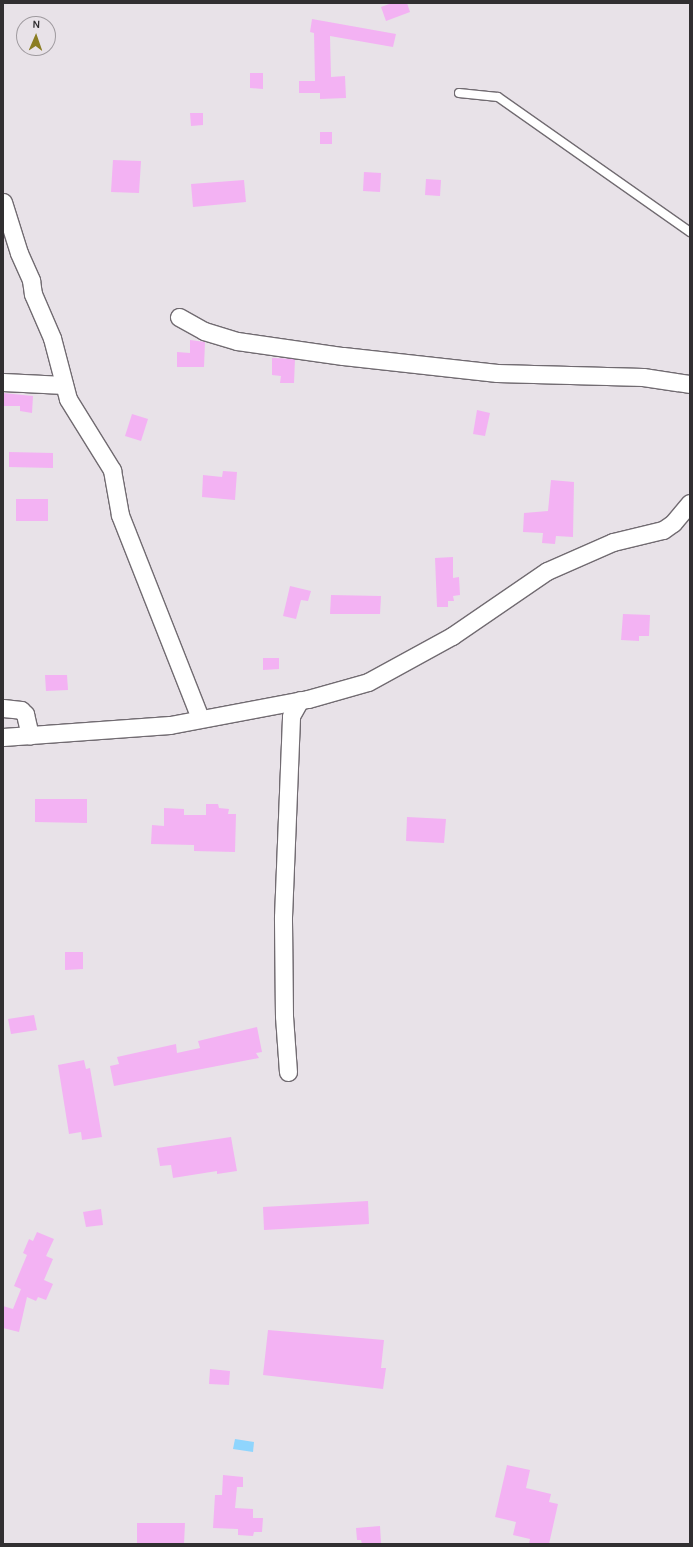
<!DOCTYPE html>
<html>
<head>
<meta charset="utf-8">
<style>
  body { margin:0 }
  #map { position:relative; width:693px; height:1547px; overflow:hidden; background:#e8e2e8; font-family:Karla,sans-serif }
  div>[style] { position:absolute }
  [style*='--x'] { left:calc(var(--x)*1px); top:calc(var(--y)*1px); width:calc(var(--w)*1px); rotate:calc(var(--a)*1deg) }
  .water>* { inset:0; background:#8fd5fd }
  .building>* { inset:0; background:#f3b2f3 }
  .roads { filter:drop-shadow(1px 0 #716b71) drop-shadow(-1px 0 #716b71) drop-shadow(0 1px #716b71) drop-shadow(0 -1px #716b71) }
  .service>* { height:8px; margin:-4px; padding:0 4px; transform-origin:4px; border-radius:4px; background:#fff }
  .minor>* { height:17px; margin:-8.5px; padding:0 8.5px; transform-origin:8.5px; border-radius:8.5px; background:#fff }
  span { translate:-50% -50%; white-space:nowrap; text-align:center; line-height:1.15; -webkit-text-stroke:3px #e8e2e8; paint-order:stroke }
  .frame { position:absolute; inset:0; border:4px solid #312f31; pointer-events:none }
  .north { position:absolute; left:16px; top:16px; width:40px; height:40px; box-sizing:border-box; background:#e8e2e8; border:1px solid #9f9a9f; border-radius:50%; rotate:2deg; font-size:11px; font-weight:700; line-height:16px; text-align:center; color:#312f31 }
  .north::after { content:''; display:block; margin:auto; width:14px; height:18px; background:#8b7d23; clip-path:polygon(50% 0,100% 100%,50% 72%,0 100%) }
</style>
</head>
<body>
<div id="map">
  <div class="water">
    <div style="clip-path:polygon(235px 1439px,254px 1442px,253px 1452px,233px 1449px)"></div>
  </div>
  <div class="building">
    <div style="clip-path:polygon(392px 3px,407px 3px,410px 12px,386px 21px,381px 7px)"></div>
    <div style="clip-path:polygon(312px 19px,396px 34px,393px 47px,330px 36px,331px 77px,345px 76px,346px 98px,320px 99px,320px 93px,299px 93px,299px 81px,315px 81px,314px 33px,310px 32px)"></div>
    <div style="clip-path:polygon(250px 73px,263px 73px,263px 89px,250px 88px)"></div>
    <div style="clip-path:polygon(190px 113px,203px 113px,203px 125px,191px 126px)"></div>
    <div style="clip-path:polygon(320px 132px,332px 132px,332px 144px,320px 144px)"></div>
    <div style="clip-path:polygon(113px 160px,141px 161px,139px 193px,111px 192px)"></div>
    <div style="clip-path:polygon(364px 172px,381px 173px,380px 192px,363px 191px)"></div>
    <div style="clip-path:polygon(426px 179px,441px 180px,440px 196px,425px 195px)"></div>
    <div style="clip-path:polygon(244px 180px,246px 202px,193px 207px,191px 184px)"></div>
    <div style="clip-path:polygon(190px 340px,205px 342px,204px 367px,177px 367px,177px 352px,190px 353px)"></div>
    <div style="clip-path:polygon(272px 358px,295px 359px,294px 383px,280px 383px,281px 376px,272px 375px)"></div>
    <div style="clip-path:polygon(3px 393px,33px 396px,32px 413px,20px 411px,20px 406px,3px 406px)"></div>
    <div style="clip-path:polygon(477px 410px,490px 413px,485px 436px,473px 434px)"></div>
    <div style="clip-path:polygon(132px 414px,148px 419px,141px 441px,125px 436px)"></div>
    <div style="clip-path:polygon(9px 452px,53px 453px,53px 468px,9px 467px)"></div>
    <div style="clip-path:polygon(223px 471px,237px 472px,235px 500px,202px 497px,203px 475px,222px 477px)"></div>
    <div style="clip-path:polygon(551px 480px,574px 482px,573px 537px,556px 536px,555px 544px,542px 543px,543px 533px,523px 532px,524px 513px,548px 511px)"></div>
    <div style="clip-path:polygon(16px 499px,48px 499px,48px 521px,16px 521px)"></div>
    <div style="clip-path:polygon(453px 557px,453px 578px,459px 577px,460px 595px,453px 596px,454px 601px,448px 601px,448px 607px,437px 607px,435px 558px)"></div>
    <div style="clip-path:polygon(290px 586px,311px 591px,308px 601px,301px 600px,296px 619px,283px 616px)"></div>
    <div style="clip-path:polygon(331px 595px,381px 596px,380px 614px,330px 614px)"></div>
    <div style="clip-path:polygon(623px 614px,650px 615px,649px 636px,639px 636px,639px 641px,621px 640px)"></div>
    <div style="clip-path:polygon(263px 658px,279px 658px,279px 669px,263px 670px)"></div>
    <div style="clip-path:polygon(45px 675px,67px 675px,68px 690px,46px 691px)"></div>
    <div style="clip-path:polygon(35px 799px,87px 799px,87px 823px,35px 822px)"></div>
    <div style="clip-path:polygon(206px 804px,218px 804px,219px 808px,229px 809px,228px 814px,236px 814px,235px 852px,194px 851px,194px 845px,151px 844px,152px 825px,164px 826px,164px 808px,184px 809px,184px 815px,206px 815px)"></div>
    <div style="clip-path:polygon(407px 817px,446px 819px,444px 843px,406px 841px)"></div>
    <div style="clip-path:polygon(65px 952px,83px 952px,83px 969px,65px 970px)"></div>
    <div style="clip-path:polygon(34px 1015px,37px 1030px,11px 1034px,8px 1019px)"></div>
    <div style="clip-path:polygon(257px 1027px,262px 1052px,256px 1053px,259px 1058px,114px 1086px,110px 1066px,119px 1064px,117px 1057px,176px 1044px,177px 1053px,200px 1048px,198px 1041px)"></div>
    <div style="clip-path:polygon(84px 1060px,86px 1069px,90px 1068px,102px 1137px,82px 1140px,81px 1132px,69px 1134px,58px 1065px)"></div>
    <div style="clip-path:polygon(231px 1137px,237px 1171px,217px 1174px,217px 1171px,173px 1178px,171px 1165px,160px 1166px,157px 1148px)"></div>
    <div style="clip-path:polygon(368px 1201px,369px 1224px,264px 1230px,263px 1207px)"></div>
    <div style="clip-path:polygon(101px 1209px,103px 1225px,86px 1227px,83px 1212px)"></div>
    <div style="clip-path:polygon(37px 1232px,54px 1239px,46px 1256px,53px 1259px,44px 1280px,53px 1284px,46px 1300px,38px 1297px,36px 1301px,27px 1297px,19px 1332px,3px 1328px,3px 1306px,13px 1309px,21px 1289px,14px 1286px,27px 1255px,23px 1253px,29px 1239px,33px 1241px)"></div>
    <div style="clip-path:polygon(268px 1330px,384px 1340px,381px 1368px,386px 1368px,383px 1389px,263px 1375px)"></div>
    <div style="clip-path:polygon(210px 1369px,230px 1371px,229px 1385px,209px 1384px)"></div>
    <div style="clip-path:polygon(507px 1465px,530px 1470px,526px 1488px,551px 1494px,549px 1502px,558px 1504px,549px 1544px,529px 1544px,530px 1539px,513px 1535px,516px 1522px,495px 1517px)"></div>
    <div style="clip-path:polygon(223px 1475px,243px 1477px,243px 1487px,237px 1487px,235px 1508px,253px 1509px,253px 1518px,263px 1518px,262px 1532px,254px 1532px,253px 1536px,238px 1535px,238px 1529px,213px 1528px,215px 1495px,222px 1495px)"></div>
    <div style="clip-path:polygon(137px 1523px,185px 1523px,184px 1544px,137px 1544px)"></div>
    <div style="clip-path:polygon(380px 1526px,381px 1543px,362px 1544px,361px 1540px,357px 1540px,356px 1528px)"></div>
  </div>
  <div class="roads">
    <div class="service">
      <div style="--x:459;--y:93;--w:39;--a:6"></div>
      <div style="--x:498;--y:97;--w:235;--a:35.1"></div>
    </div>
    <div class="minor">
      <div style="--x:3;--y:202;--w:53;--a:72.6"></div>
      <div style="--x:19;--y:253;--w:30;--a:66"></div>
      <div style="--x:31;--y:280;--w:14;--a:82"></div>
      <div style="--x:33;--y:294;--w:48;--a:66.6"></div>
      <div style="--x:52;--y:338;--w:63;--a:75.3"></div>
      <div style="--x:68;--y:399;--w:84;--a:58.2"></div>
      <div style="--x:112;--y:470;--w:46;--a:79.9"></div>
      <div style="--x:120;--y:515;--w:218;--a:68.5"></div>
      <div style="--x:179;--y:317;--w:29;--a:29"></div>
      <div style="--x:204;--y:331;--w:34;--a:17"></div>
      <div style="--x:237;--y:341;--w:107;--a:8.1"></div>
      <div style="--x:343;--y:356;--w:155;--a:6.3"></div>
      <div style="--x:497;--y:373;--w:146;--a:1.6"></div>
      <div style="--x:643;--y:377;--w:48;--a:8.5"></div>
      <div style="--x:3;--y:382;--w:61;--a:2.8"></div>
      <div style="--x:3;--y:708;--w:18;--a:6"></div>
      <div style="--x:21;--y:710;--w:6;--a:45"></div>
      <div style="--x:25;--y:714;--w:22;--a:77"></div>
      <div style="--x:3;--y:737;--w:167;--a:-4.1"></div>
      <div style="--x:170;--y:725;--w:140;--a:-10.7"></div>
      <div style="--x:308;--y:699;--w:62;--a:-15.8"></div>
      <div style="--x:368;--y:682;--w:96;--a:-28.7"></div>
      <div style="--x:452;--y:636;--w:115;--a:-34.4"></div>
      <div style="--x:547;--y:571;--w:72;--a:-23.7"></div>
      <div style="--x:613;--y:542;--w:51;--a:-13.5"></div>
      <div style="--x:663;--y:530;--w:12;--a:-35"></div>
      <div style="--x:673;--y:523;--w:26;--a:-50"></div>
      <div style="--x:288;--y:1072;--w:56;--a:-94.1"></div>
      <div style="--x:284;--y:1016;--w:99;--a:-90.6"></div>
      <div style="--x:283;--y:917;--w:201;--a:-87.7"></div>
      <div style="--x:291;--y:716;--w:18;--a:-61"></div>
    </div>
  </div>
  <div class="frame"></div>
  <div class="north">N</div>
</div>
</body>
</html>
